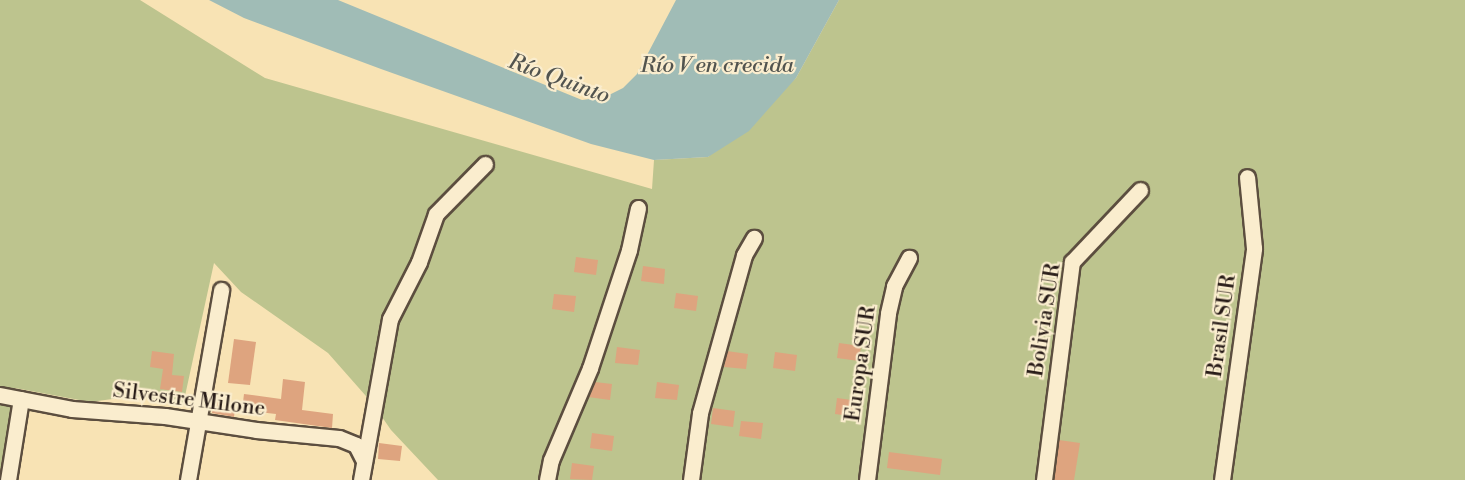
<!DOCTYPE html>
<html>
<head>
<meta charset="utf-8">
<style>
  body { margin:0 }
  #map { position:relative; width:1465px; height:480px; overflow:hidden; background:#f8e3b4; font-family:"Libre Bodoni",serif }
  div>[style] { position:absolute }
  [style*='--x'] { left:calc(var(--x)*1px); top:calc(var(--y)*1px); width:calc(var(--w)*1px); rotate:calc(var(--a)*1deg) }
  .green>* { inset:0; background:#bdc48e }
  .water>* { inset:0; background:#a0bcb6 }
  .building>* { inset:0; background:#dea47f }
  .roads { filter:drop-shadow(2px 0 #5c4e3f) drop-shadow(-2px 0 #5c4e3f) drop-shadow(0 2px #5c4e3f) drop-shadow(0 -2px #5c4e3f) }
  .minor>* { height:15px; margin:-7.5px; padding:0 7.5px; transform-origin:7.5px; border-radius:7.5px; background:#faedce }
  span { translate:-50% -50%; white-space:nowrap; text-align:center; line-height:1.15; -webkit-text-stroke:4.5px #faedce; paint-order:stroke }
  .street-label { font-size:21px; color:#281c18 }
  .water-label { font-size:22px; color:#52544f; font-style:italic }
</style>
</head>
<body>
<div id="map">
  <div class="green">
    <div style="clip-path:polygon(0 0,140px 0,265px 78px,652px 189px,654px 160px,708px 157px,796px 78px,839px 0,1465px 0,1465px 480px,438px 480px,391px 430px,373px 404px,328px 353px,241px 292px,214px 263px,183px 405px,135px 396px,90px 402px,15px 388px,0 472px)"></div>
  </div>
  <div class="water">
    <div style="clip-path:polygon(209px 0,338px 0,582px 100px,605px 97px,623px 88px,637px 74px,676px 0,839px 0,796px 78px,749px 131px,708px 157px,654px 160px,591px 144px,381px 69px,244px 18px)"></div>
  </div>
  <div class="building">
    <div style="clip-path:polygon(576px 257px,598px 260px,596px 275px,574px 272px)"></div>
    <div style="clip-path:polygon(643px 266px,665px 269px,664px 284px,641px 281px)"></div>
    <div style="clip-path:polygon(676px 293px,698px 296px,696px 311px,674px 308px)"></div>
    <div style="clip-path:polygon(554px 294px,576px 296px,574px 312px,552px 309px)"></div>
    <div style="clip-path:polygon(234px 339px,256px 342px,250px 385px,228px 383px)"></div>
    <div style="clip-path:polygon(839px 343px,861px 346px,859px 361px,837px 358px)"></div>
    <div style="clip-path:polygon(617px 347px,640px 350px,638px 365px,615px 363px)"></div>
    <div style="clip-path:polygon(152px 351px,174px 354px,172px 375px,184px 376px,182px 392px,160px 389px,163px 369px,150px 367px)"></div>
    <div style="clip-path:polygon(727px 351px,748px 354px,746px 369px,724px 367px)"></div>
    <div style="clip-path:polygon(775px 352px,797px 355px,795px 371px,773px 368px)"></div>
    <div style="clip-path:polygon(283px 379px,305px 382px,302px 410px,333px 414px,332px 428px,275px 420px,276px 414px,242px 410px,244px 394px,281px 399px)"></div>
    <div style="clip-path:polygon(595px 382px,612px 384px,610px 400px,588px 397px)"></div>
    <div style="clip-path:polygon(657px 382px,679px 385px,677px 400px,655px 398px)"></div>
    <div style="clip-path:polygon(837px 398px,859px 401px,857px 417px,835px 414px)"></div>
    <div style="clip-path:polygon(214px 399px,236px 402px,234px 417px,212px 413px)"></div>
    <div style="clip-path:polygon(713px 408px,735px 411px,733px 427px,711px 424px)"></div>
    <div style="clip-path:polygon(741px 421px,763px 423px,761px 439px,739px 436px)"></div>
    <div style="clip-path:polygon(592px 433px,614px 436px,612px 451px,590px 448px)"></div>
    <div style="clip-path:polygon(1059px 440px,1080px 443px,1074px 480px,1054px 480px)"></div>
    <div style="clip-path:polygon(379px 443px,402px 446px,400px 461px,378px 459px)"></div>
    <div style="clip-path:polygon(889px 452px,942px 459px,940px 475px,887px 468px)"></div>
    <div style="clip-path:polygon(572px 463px,594px 466px,592px 480px,570px 479px)"></div>
  </div>
  <div class="roads">
    <div class="minor">
      <div style="--x:0;--y:395;--w:73;--a:11"></div>
      <div style="--x:72;--y:409;--w:93;--a:4.3"></div>
      <div style="--x:165;--y:416;--w:92;--a:8.7"></div>
      <div style="--x:256;--y:430;--w:83;--a:5.5"></div>
      <div style="--x:339;--y:438;--w:18;--a:22"></div>
      <div style="--x:356;--y:445;--w:18;--a:63"></div>
      <div style="--x:8;--y:480;--w:82;--a:-80.9"></div>
      <div style="--x:188;--y:480;--w:193;--a:-80.1"></div>
      <div style="--x:361;--y:480;--w:164;--a:-79.8"></div>
      <div style="--x:390;--y:319;--w:64;--a:-63"></div>
      <div style="--x:419;--y:262;--w:51;--a:-70.5"></div>
      <div style="--x:436;--y:214;--w:70;--a:-45.6"></div>
      <div style="--x:547;--y:480;--w:20;--a:-79"></div>
      <div style="--x:551;--y:460;--w:100;--a:-67"></div>
      <div style="--x:590;--y:368;--w:124;--a:-71.7"></div>
      <div style="--x:629;--y:250;--w:43;--a:-77.9"></div>
      <div style="--x:691;--y:480;--w:68;--a:-82.3"></div>
      <div style="--x:700;--y:413;--w:164;--a:-74.4"></div>
      <div style="--x:744;--y:255;--w:20;--a:-60"></div>
      <div style="--x:867;--y:480;--w:168;--a:-82.8"></div>
      <div style="--x:888;--y:313;--w:28;--a:-77"></div>
      <div style="--x:894;--y:286;--w:32;--a:-62"></div>
      <div style="--x:1044;--y:480;--w:220;--a:-82.7"></div>
      <div style="--x:1072;--y:262;--w:99;--a:-46.6"></div>
      <div style="--x:1222;--y:480;--w:234;--a:-82.1"></div>
      <div style="--x:1254;--y:248;--w:71;--a:-95.6"></div>
    </div>
  </div>
  <div class="street-label">
    <span style="left:1045px;top:320px;rotate:-81deg">Bolivia SUR</span>
    <span style="left:1222px;top:326px;rotate:-82deg">Brasil SUR</span>
    <span style="left:861px;top:364px;rotate:-82deg">Europa SUR</span>
    <span style="left:189px;top:400px;rotate:7deg">Silvestre Milone</span>
  </div>
  <div class="water-label">
    <span style="left:717px;top:66px">Río V en crecida</span>
    <span style="left:559px;top:79px;rotate:20deg">Río Quinto</span>
  </div>
</div>
</body>
</html>
